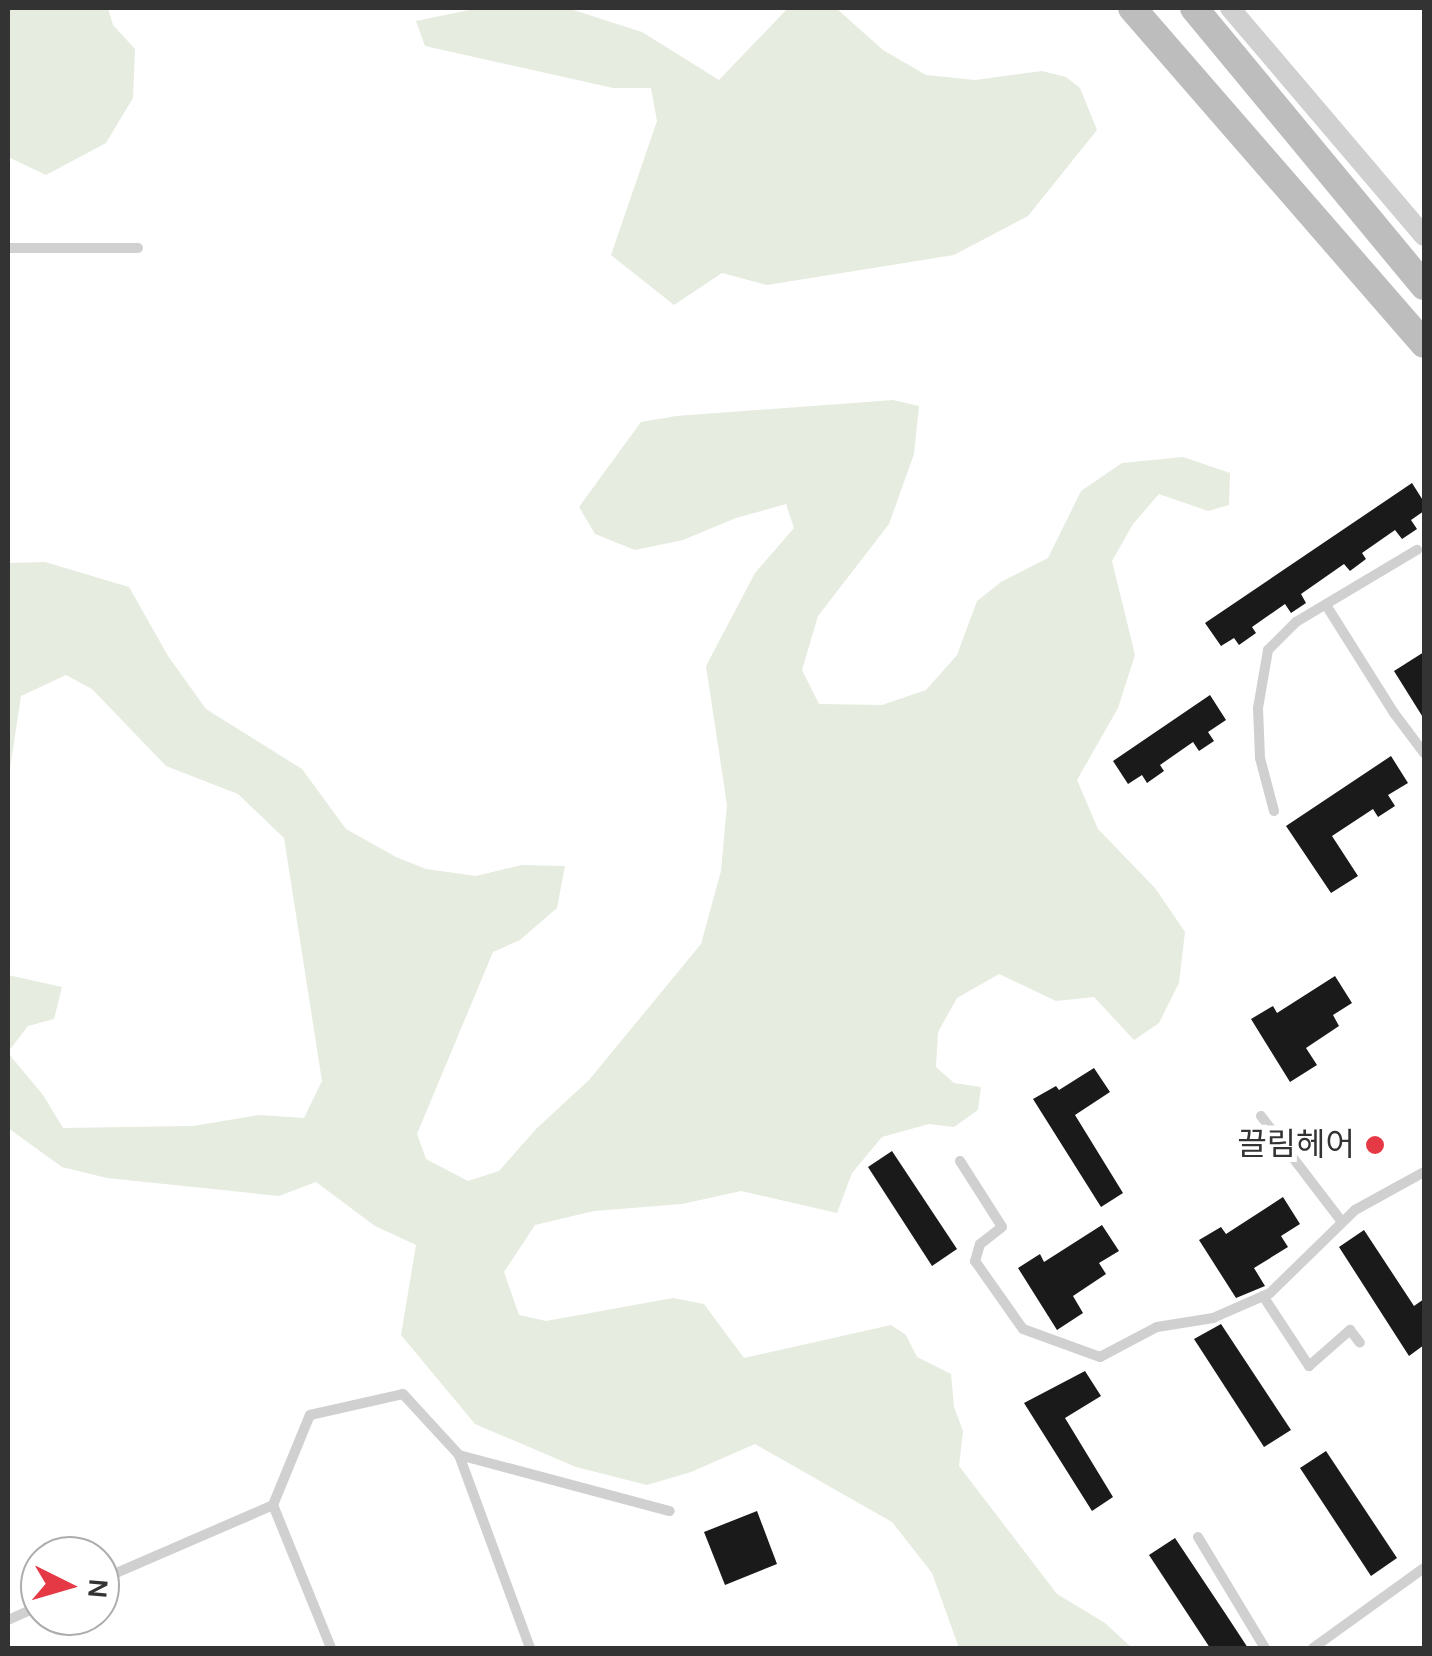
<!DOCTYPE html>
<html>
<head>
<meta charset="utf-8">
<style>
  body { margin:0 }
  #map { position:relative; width:1432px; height:1656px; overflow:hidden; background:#fff; font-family:Karla,"Noto Sans KR",sans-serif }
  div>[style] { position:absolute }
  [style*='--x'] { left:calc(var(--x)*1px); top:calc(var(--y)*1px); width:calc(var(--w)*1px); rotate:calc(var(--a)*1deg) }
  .green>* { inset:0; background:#e6ecdf }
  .building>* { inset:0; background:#1a1a1a }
  .lane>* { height:10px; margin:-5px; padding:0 5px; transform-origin:5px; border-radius:5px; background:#d0d0d0 }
  .street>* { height:20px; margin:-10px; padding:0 10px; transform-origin:10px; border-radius:10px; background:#d0d0d0 }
  .secondary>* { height:28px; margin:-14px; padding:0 14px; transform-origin:14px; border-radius:14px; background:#bdbdbd }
  .dots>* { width:28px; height:28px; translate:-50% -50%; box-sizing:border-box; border:5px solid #fff; border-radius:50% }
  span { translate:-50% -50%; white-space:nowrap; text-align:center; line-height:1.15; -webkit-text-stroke:10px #fff; paint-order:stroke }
  .poi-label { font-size:32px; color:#333 }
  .right { translate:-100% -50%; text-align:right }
  .frame { position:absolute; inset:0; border:10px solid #333; pointer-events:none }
  .north { position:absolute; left:20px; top:1536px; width:100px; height:100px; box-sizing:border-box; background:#fff; border:2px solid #adadad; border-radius:50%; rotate:95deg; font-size:28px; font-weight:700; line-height:40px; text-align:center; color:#333 }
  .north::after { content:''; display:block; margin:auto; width:35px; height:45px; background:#e63946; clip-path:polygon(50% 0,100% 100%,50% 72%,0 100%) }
</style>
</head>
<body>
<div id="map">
  <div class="green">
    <div style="clip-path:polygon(8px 8px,108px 8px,113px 25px,135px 49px,133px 98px,106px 143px,46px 175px,8px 157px)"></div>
    <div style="clip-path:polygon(479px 8px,567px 8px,642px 32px,719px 80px,788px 8px,836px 8px,883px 50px,926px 75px,975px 80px,1042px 71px,1066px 77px,1080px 88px,1097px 130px,1028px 216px,954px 255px,767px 285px,722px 273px,674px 305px,611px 255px,657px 121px,651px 88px,613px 88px,425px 46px,416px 21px)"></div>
    <div style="clip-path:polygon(893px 400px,919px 406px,914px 454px,889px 524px,818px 616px,802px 670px,819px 704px,882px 705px,926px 690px,957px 655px,977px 601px,1001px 582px,1048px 558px,1081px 491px,1122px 463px,1183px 457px,1230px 473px,1229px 505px,1208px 511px,1159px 494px,1133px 524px,1112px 561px,1135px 655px,1118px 708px,1077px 780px,1098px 829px,1155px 888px,1185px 932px,1179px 983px,1159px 1023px,1134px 1040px,1094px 997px,1056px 1001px,999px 974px,957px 998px,938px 1032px,936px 1067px,954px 1083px,981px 1087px,978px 1110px,954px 1127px,929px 1124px,882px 1137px,852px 1173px,837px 1213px,741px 1191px,682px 1204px,594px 1211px,535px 1225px,504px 1272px,519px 1315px,546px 1321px,673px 1298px,704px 1304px,744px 1358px,891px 1325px,906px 1335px,917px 1357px,951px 1374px,954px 1407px,963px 1431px,959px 1466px,1057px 1594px,1105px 1623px,1132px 1648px,959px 1648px,932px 1573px,892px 1522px,755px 1444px,691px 1472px,647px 1485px,576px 1467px,475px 1424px,401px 1335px,416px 1245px,375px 1226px,316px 1182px,279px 1196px,107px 1178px,62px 1167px,8px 1128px,8px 1053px,43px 1095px,63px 1128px,193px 1126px,259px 1115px,304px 1118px,322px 1081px,284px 838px,238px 794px,166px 766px,92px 689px,66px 675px,21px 696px,8px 782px,8px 563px,45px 562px,129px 587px,168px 656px,206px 709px,302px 769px,346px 829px,396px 857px,426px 869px,476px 876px,522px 865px,565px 866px,557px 908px,520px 940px,493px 952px,417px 1134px,426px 1159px,468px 1181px,499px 1171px,536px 1129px,589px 1080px,701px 944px,721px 871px,727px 805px,706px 666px,755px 573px,794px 528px,786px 504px,736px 518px,683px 540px,635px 550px,595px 534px,579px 507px,641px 422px,676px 416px)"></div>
    <div style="clip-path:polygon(8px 975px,62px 987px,54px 1019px,28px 1026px,8px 1052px)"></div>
  </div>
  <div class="building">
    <div style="clip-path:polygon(1412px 483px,1424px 502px,1424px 511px,1411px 520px,1417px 529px,1402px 539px,1395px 530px,1362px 553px,1366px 559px,1350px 571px,1344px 564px,1301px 594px,1306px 603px,1291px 613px,1285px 604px,1252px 627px,1256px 633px,1239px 645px,1234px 638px,1221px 646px,1205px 623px)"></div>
    <div style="clip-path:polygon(1424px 652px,1424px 719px,1394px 671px)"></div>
    <div style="clip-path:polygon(1210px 695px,1226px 720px,1208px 732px,1214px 741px,1199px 751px,1193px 742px,1160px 765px,1164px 771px,1147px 783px,1142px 775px,1128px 784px,1113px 761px)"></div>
    <div style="clip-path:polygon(1391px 756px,1408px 783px,1388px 795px,1395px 806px,1378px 817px,1373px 809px,1332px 836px,1358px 876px,1331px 893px,1286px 826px)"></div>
    <div style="clip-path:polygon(1335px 976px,1352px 1003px,1333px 1015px,1339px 1026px,1306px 1048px,1317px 1065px,1290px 1082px,1251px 1019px,1273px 1006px,1277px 1013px)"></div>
    <div style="clip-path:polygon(1094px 1068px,1110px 1092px,1075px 1115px,1123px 1193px,1101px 1207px,1033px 1099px,1056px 1086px,1059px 1090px)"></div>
    <div style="clip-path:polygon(892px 1151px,957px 1249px,932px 1266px,868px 1167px)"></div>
    <div style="clip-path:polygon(1283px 1197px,1300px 1224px,1281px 1236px,1288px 1247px,1254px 1268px,1265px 1286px,1236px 1298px,1199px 1240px,1221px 1227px,1226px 1234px)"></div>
    <div style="clip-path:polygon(1102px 1225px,1119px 1251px,1099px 1263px,1106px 1274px,1073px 1296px,1083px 1313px,1057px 1330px,1018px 1268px,1040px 1254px,1044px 1262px)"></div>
    <div style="clip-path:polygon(1364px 1230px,1414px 1306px,1424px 1299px,1424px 1345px,1409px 1356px,1339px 1247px)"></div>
    <div style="clip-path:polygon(1221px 1324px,1291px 1430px,1264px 1447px,1194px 1339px)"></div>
    <div style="clip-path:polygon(1085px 1371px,1101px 1396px,1065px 1418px,1113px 1497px,1092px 1511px,1024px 1403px)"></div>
    <div style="clip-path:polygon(1326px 1451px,1397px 1558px,1371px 1576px,1300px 1468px)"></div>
    <div style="clip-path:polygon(757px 1511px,777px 1564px,725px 1585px,704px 1532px)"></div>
    <div style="clip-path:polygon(1175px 1538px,1225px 1613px,1248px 1648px,1210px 1648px,1149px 1555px)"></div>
  </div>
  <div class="lane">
    <div style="--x:8;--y:248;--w:130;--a:0"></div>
    <div style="--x:1326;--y:605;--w:128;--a:57.8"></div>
    <div style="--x:1394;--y:713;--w:50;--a:53.1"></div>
    <div style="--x:1274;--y:811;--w:55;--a:-104.8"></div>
    <div style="--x:1260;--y:758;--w:50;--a:-92.3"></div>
    <div style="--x:1258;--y:708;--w:59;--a:-80.2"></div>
    <div style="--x:1268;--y:650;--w:40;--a:-45"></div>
    <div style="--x:1296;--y:622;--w:141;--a:-30.8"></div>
    <div style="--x:1261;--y:1116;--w:133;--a:52.6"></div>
    <div style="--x:960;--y:1161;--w:78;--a:57.5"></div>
    <div style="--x:1002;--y:1227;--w:28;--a:142"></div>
    <div style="--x:980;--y:1244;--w:18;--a:106"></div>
    <div style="--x:975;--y:1261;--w:83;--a:54.8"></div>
    <div style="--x:1023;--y:1329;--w:82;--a:20"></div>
    <div style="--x:1100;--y:1357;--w:64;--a:-27.8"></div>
    <div style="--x:1157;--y:1327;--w:57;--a:-9.1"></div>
    <div style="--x:1213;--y:1318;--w:62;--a:-23.7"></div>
    <div style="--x:1270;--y:1293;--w:119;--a:-44.3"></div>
    <div style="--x:1355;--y:1210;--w:79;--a:-28.8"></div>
    <div style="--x:1263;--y:1296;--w:84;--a:56.7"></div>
    <div style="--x:1309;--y:1366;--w:55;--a:-41.3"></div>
    <div style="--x:1350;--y:1330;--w:16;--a:52"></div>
    <div style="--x:459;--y:1455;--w:206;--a:69.8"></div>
    <div style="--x:273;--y:1505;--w:154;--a:67.9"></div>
    <div style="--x:1198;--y:1537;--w:130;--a:58.9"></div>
    <div style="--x:100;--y:1580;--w:189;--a:-23.4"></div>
    <div style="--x:273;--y:1505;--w:97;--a:-67.7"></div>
    <div style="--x:310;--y:1415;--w:95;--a:-12.7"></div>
    <div style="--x:403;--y:1394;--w:83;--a:47.4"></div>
    <div style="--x:459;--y:1455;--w:218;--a:14.9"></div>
    <div style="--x:8;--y:1620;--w:35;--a:-24"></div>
    <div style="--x:1313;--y:1648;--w:137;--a:-35.8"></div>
  </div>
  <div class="street">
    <div style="--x:1230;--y:8;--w:299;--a:49.6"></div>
  </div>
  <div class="secondary">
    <div style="--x:1132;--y:8;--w:445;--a:49"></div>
    <div style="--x:1194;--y:8;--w:361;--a:50.4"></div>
  </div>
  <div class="dots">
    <div style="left:1375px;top:1145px;background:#e63946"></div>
  </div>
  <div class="poi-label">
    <span class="right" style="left:1355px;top:1145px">끌림헤어</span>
  </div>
  <div class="frame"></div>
  <div class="north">N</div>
</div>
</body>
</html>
